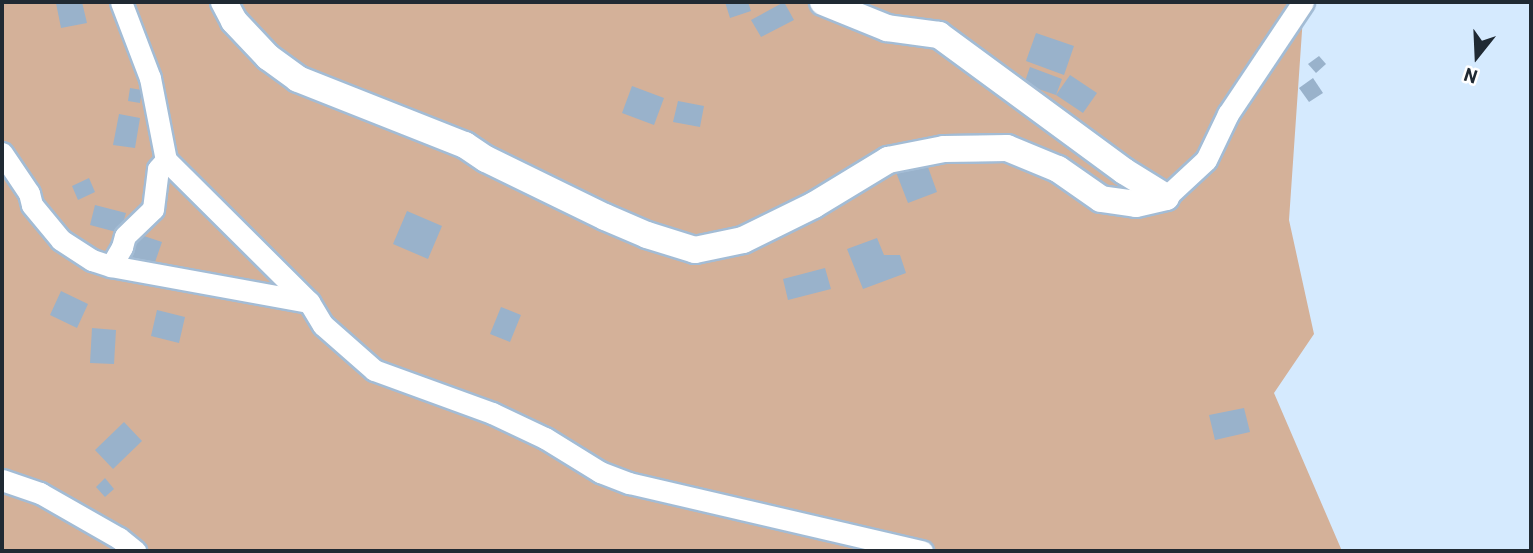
<!DOCTYPE html>
<html>
<head>
<meta charset="utf-8">
<style>
  body { margin:0 }
  #map { position:relative; width:1533px; height:553px; overflow:hidden; background:#d5eafe; font-family:Barlow,sans-serif }
  div>[style] { position:absolute }
  [style*='--x'] { left:calc(var(--x)*1px); top:calc(var(--y)*1px); width:calc(var(--w)*1px); rotate:calc(var(--a)*1deg) }
  .green>* { inset:0; background:#d4b199 }
  .building>* { inset:0; background:#99b2cb }
  .roads { filter:drop-shadow(2px 0 #a3bcd5) drop-shadow(-2px 0 #a3bcd5) drop-shadow(0 2px #a3bcd5) drop-shadow(0 -2px #a3bcd5) }
  .minor>* { height:21px; margin:-10.5px; padding:0 10.5px; transform-origin:10.5px; border-radius:10.5px; background:#fff }
  .tertiary>* { height:26px; margin:-13px; padding:0 13px; transform-origin:13px; border-radius:13px; background:#fff }
  span { translate:-50% -50%; white-space:nowrap; text-align:center; line-height:1.15; -webkit-text-stroke:5px #fff; paint-order:stroke }
  .frame { position:absolute; inset:0; border:4px solid #202a33; pointer-events:none }
  .north { position:absolute; left:1442px; top:21px; width:70px; height:70px; -webkit-text-stroke:5px #fff; paint-order:stroke; rotate:198deg; font-size:19px; font-weight:700; line-height:28px; text-align:center; color:#202a33 }
  .north::after { content:''; display:block; margin:auto; width:24px; height:32px; background:#202a33; clip-path:polygon(50% 0,100% 100%,50% 72%,0 100%) }
</style>
</head>
<body>
<div id="map">
  <div class="green">
    <div style="clip-path:polygon(2px 2px,1304px 2px,1289px 220px,1314px 334px,1274px 393px,1342px 551px,2px 551px)"></div>
  </div>
  <div class="building">
    <div style="clip-path:polygon(65px 2px,82px 2px,87px 23px,61px 28px,56px 3px)"></div>
    <div style="clip-path:polygon(725px 2px,748px 2px,751px 11px,730px 18px)"></div>
    <div style="clip-path:polygon(784px 2px,794px 20px,761px 37px,751px 20px)"></div>
    <div style="clip-path:polygon(1036px 33px,1074px 46px,1064px 75px,1026px 61px)"></div>
    <div style="clip-path:polygon(1319px 56px,1326px 64px,1316px 73px,1308px 64px)"></div>
    <div style="clip-path:polygon(1030px 67px,1062px 79px,1056px 95px,1024px 84px)"></div>
    <div style="clip-path:polygon(1070px 75px,1097px 93px,1083px 113px,1056px 95px)"></div>
    <div style="clip-path:polygon(1313px 78px,1323px 93px,1309px 102px,1299px 88px)"></div>
    <div style="clip-path:polygon(632px 86px,664px 98px,654px 125px,622px 113px)"></div>
    <div style="clip-path:polygon(130px 88px,142px 90px,140px 103px,128px 101px)"></div>
    <div style="clip-path:polygon(678px 101px,704px 106px,700px 127px,673px 122px)"></div>
    <div style="clip-path:polygon(119px 114px,140px 118px,135px 148px,113px 145px)"></div>
    <div style="clip-path:polygon(924px 156px,937px 192px,908px 203px,894px 167px)"></div>
    <div style="clip-path:polygon(89px 178px,95px 192px,78px 200px,72px 186px)"></div>
    <div style="clip-path:polygon(95px 205px,126px 213px,120px 233px,90px 225px)"></div>
    <div style="clip-path:polygon(407px 211px,442px 226px,428px 259px,393px 244px)"></div>
    <div style="clip-path:polygon(138px 234px,162px 242px,154px 265px,130px 257px)"></div>
    <div style="clip-path:polygon(877px 238px,884px 255px,900px 255px,906px 273px,863px 289px,847px 249px)"></div>
    <div style="clip-path:polygon(825px 268px,831px 289px,788px 300px,783px 279px)"></div>
    <div style="clip-path:polygon(61px 291px,88px 304px,77px 328px,50px 315px)"></div>
    <div style="clip-path:polygon(501px 307px,521px 315px,510px 342px,490px 334px)"></div>
    <div style="clip-path:polygon(157px 310px,185px 317px,179px 343px,151px 336px)"></div>
    <div style="clip-path:polygon(92px 328px,116px 330px,114px 364px,90px 363px)"></div>
    <div style="clip-path:polygon(1244px 408px,1250px 432px,1215px 440px,1209px 415px)"></div>
    <div style="clip-path:polygon(124px 422px,142px 441px,113px 469px,95px 450px)"></div>
    <div style="clip-path:polygon(105px 478px,114px 489px,105px 497px,96px 487px)"></div>
  </div>
  <div class="roads">
    <div class="minor">
      <div style="--x:121;--y:2;--w:81;--a:69.1"></div>
      <div style="--x:150;--y:78;--w:84;--a:79"></div>
      <div style="--x:166;--y:160;--w:202;--a:44.8"></div>
      <div style="--x:309;--y:302;--w:27;--a:59"></div>
      <div style="--x:323;--y:325;--w:68;--a:41.4"></div>
      <div style="--x:374;--y:370;--w:126;--a:20"></div>
      <div style="--x:492;--y:413;--w:59;--a:25.3"></div>
      <div style="--x:545;--y:438;--w:65;--a:31.7"></div>
      <div style="--x:600;--y:472;--w:31;--a:21"></div>
      <div style="--x:629;--y:483;--w:301;--a:13.1"></div>
      <div style="--x:2;--y:153;--w:48;--a:56"></div>
      <div style="--x:29;--y:193;--w:12;--a:76"></div>
      <div style="--x:32;--y:205;--w:45;--a:50.4"></div>
      <div style="--x:61;--y:240;--w:37;--a:33"></div>
      <div style="--x:92;--y:260;--w:20;--a:18"></div>
      <div style="--x:111;--y:266;--w:22;--a:-60"></div>
      <div style="--x:122;--y:247;--w:11;--a:-75"></div>
      <div style="--x:125;--y:236;--w:39;--a:-44"></div>
      <div style="--x:153;--y:209;--w:40;--a:-82.9"></div>
      <div style="--x:158;--y:169;--w:12;--a:-48"></div>
      <div style="--x:1166;--y:197;--w:54;--a:-42.8"></div>
      <div style="--x:1206;--y:160;--w:51;--a:-64.4"></div>
      <div style="--x:1228;--y:114;--w:135;--a:-56.2"></div>
      <div style="--x:111;--y:266;--w:201;--a:10.3"></div>
      <div style="--x:2;--y:480;--w:40;--a:18.9"></div>
      <div style="--x:40;--y:493;--w:91;--a:29.7"></div>
      <div style="--x:119;--y:538;--w:21;--a:39"></div>
    </div>
    <div class="tertiary">
      <div style="--x:224;--y:2;--w:21;--a:62"></div>
      <div style="--x:234;--y:21;--w:50;--a:46.6"></div>
      <div style="--x:268;--y:57;--w:37;--a:36"></div>
      <div style="--x:298;--y:79;--w:180;--a:21.6"></div>
      <div style="--x:465;--y:145;--w:25;--a:34"></div>
      <div style="--x:486;--y:159;--w:132;--a:26"></div>
      <div style="--x:605;--y:217;--w:46;--a:23.2"></div>
      <div style="--x:647;--y:235;--w:50;--a:17.4"></div>
      <div style="--x:695;--y:250;--w:49;--a:-11.8"></div>
      <div style="--x:743;--y:240;--w:79;--a:-26.2"></div>
      <div style="--x:814;--y:205;--w:87;--a:-31.3"></div>
      <div style="--x:888;--y:160;--w:57;--a:-11.1"></div>
      <div style="--x:944;--y:149;--w:63;--a:-0.9"></div>
      <div style="--x:1007;--y:148;--w:55;--a:22.4"></div>
      <div style="--x:1058;--y:169;--w:52;--a:34.9"></div>
      <div style="--x:1101;--y:199;--w:35;--a:8"></div>
      <div style="--x:1136;--y:204;--w:31;--a:-13"></div>
      <div style="--x:1166;--y:197;--w:49;--a:-148.2"></div>
      <div style="--x:1124;--y:171;--w:230;--a:-143.7"></div>
      <div style="--x:939;--y:35;--w:52;--a:-172.3"></div>
      <div style="--x:887;--y:28;--w:69;--a:-157.9"></div>
    </div>
  </div>
  <div class="frame"></div>
  <div class="north">N</div>
</div>
</body>
</html>
